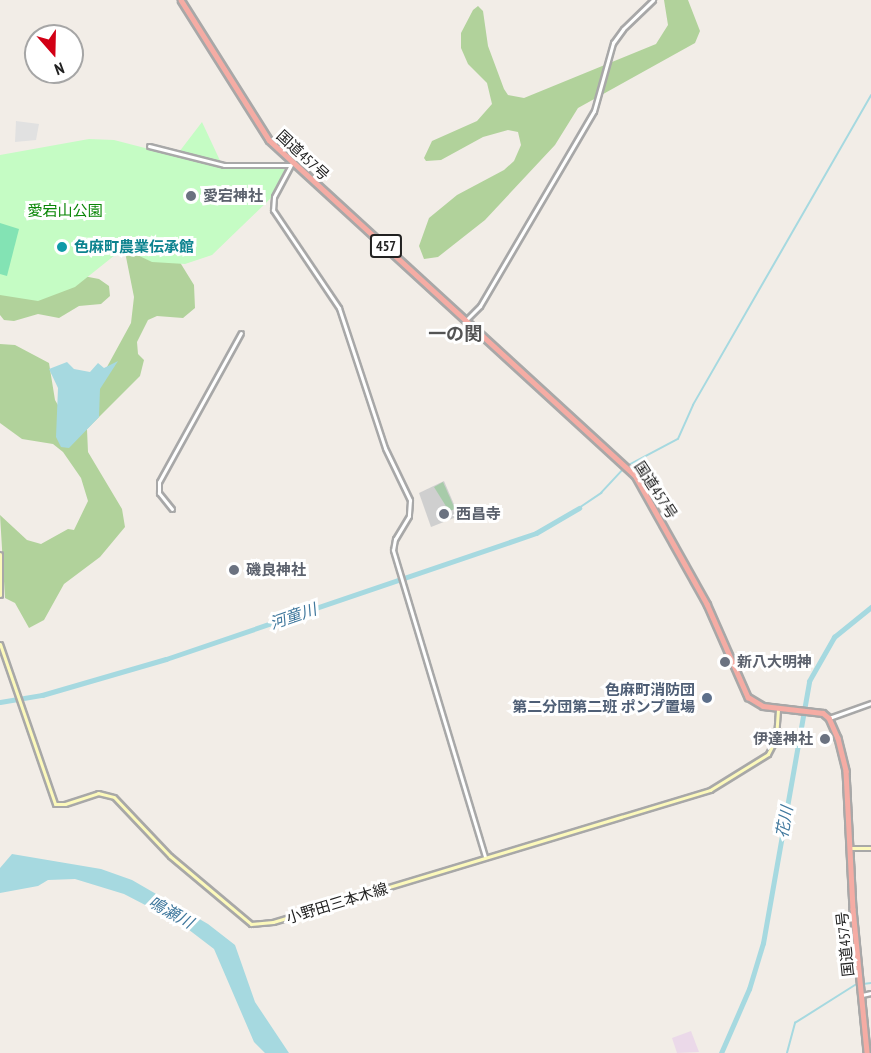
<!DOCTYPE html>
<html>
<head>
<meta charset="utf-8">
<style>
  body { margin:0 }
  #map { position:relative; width:871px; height:1053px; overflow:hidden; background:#f2ede7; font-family:"PT Sans Narrow","Noto Sans JP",sans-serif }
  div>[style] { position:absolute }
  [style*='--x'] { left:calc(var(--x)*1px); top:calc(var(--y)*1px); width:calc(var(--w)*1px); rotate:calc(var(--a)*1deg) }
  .industrial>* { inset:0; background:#ebd9e9 }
  .religious>* { inset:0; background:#cfcfcf }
  .forest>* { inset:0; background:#b1d29b }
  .cemetery>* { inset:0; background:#a7cba9 }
  .park>* { inset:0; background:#c5fcc4 }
  .pitch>* { inset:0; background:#83e3b4 }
  .parking>* { inset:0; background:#e1e1e1 }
  .water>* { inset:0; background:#a6d9e0 }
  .stream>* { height:1.5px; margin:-0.75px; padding:0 0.75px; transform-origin:0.75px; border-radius:0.75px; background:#a6d9e0 }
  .river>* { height:5px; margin:-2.5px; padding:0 2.5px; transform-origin:2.5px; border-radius:2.5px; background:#a6d9e0 }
  .roads { filter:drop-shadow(2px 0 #a8a8a8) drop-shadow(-2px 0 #a8a8a8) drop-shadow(0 2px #a8a8a8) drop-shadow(0 -2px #a8a8a8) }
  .tertiary>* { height:3px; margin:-1.5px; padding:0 1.5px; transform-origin:1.5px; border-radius:1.5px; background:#fff }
  .secondary>* { height:3px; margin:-1.5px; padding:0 1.5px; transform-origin:1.5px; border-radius:1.5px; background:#fcf9bb }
  .trunk>* { height:4.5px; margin:-2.25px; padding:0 2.25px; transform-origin:2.25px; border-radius:2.25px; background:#f5aca4 }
  .dots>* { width:16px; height:16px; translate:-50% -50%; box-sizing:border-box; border:3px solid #fff; border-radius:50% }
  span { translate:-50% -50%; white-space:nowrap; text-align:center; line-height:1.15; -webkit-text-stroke:6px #fff; paint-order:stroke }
  .shield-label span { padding:2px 4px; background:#fff; border:2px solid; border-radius:4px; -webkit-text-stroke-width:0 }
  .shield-label { font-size:14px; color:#212121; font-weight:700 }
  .street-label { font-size:15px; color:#212121 }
  .worship-label { font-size:15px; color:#5b616d; font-weight:700 }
  .left { translate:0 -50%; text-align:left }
  .right { translate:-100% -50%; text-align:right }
  .park-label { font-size:15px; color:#0a8607 }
  .culture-label { font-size:15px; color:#0d838f; font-weight:700 }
  .service-label { font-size:15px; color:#4e5e75; font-weight:700 }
  .water-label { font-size:16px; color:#40789d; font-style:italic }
  .quarter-label { font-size:18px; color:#545454; font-weight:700 }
  .north { position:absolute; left:24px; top:24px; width:60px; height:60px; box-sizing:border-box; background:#fff; border:2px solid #a6a6a6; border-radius:50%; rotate:160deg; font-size:16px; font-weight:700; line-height:24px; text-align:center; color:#212121 }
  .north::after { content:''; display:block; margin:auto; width:21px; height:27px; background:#d20015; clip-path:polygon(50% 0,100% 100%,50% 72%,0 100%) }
</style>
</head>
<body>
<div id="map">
  <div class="industrial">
    <div style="clip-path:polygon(691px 1031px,699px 1052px,677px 1053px,672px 1038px)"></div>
  </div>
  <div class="religious">
    <div style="clip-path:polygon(444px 481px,459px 516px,431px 527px,419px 493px)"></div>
  </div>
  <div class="forest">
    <div style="clip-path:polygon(664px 0,688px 0,700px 31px,695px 43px,578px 108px,555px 145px,485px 220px,438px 257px,424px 259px,419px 246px,429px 218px,457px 195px,504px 170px,514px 161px,521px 145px,518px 132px,508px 130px,483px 137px,441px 160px,426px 161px,424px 158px,432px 141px,477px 121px,492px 104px,487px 83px,468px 64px,461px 48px,461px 33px,473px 10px,478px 6px,483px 11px,488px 46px,504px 89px,508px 95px,524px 98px,656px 44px,668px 25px)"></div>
    <div style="clip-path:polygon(0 246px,73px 274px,99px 279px,109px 286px,110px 296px,101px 304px,79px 306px,59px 318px,38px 314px,14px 321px,4px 320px,0 315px)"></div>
    <div style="clip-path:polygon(129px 248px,173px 251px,194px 285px,195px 308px,183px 318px,157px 316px,148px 320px,137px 342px,138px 354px,144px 360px,140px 376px,87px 429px,88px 452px,122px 509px,125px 527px,100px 557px,64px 584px,44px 620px,29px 628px,15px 603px,5px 598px,0 515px,27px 540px,41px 544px,68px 529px,74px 530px,88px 501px,81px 478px,63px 452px,53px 444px,22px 439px,0 423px,0 344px,15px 345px,49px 363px,55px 400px,62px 412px,90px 398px,131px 323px,134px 297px,126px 257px)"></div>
  </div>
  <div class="cemetery">
    <div style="clip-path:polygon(443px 482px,455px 509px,449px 511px,434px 487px)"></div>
  </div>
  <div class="park">
    <div style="clip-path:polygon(202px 122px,223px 167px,285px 169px,273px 196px,212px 255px,185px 264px,152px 262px,131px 252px,115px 255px,75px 287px,38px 301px,0 295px,0 155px,89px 139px,114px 140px,176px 156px)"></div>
  </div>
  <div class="pitch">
    <div style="clip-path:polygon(0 223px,19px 229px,7px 276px,0 274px)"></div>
  </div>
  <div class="parking">
    <div style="clip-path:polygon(16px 121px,39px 124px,36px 140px,15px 142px)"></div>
  </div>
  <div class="water">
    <div style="clip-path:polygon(118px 361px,100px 389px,99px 417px,69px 448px,61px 447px,56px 437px,58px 388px,49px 369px,67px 362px,74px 369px,90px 372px,98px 363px,104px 368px)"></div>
    <div style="clip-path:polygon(12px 854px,101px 869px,132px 880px,208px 924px,235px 945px,255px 1002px,289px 1053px,265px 1053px,254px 1042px,214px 949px,180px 923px,124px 894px,75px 879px,48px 880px,38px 886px,0 893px,0 868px)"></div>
  </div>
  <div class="stream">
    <div style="--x:629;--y:465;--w:55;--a:-28"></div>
    <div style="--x:678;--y:439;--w:37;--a:-66"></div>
    <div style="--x:693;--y:405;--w:357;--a:-60.1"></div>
    <div style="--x:579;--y:508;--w:27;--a:-34"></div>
    <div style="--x:601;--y:493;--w:34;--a:-47"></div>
    <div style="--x:863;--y:984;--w:8;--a:-7"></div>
    <div style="--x:787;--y:1053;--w:31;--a:-75"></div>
    <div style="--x:795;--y:1023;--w:71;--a:-32.3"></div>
  </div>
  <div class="river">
    <div style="--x:0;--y:702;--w:43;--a:-9.5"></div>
    <div style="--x:42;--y:695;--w:129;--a:-16.2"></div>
    <div style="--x:166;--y:659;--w:391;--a:-18.8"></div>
    <div style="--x:536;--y:533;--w:50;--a:-30.2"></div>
    <div style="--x:721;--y:1053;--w:70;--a:-66.4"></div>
    <div style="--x:749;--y:989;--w:48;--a:-73.1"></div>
    <div style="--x:763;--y:943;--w:266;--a:-80"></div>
    <div style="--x:809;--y:681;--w:51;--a:-60.4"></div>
    <div style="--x:834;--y:637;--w:48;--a:-39"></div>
  </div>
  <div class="roads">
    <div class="tertiary">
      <div style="--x:149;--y:146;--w:77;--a:14.2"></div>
      <div style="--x:224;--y:165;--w:66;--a:0"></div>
      <div style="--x:292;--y:163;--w:38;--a:118"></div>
      <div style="--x:274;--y:197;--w:13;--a:94"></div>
      <div style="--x:273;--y:210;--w:118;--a:56"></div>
      <div style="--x:339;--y:308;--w:147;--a:71.8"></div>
      <div style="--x:385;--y:448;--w:58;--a:64.3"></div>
      <div style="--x:410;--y:500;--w:16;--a:94"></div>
      <div style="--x:409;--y:516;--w:27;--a:121"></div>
      <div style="--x:395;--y:539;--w:11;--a:100"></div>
      <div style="--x:393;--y:550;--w:320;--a:73.3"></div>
      <div style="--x:466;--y:320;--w:20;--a:-45"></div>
      <div style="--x:480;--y:306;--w:226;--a:-59.7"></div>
      <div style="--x:594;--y:111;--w:71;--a:-74.4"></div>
      <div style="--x:613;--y:43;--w:17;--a:-54"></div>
      <div style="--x:623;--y:29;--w:42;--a:-44"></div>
      <div style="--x:172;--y:509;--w:21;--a:-129"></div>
      <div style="--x:159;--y:493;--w:11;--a:-90"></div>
      <div style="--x:159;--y:482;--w:170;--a:-61.2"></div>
      <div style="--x:829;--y:718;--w:45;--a:-19.7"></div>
      <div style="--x:862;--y:995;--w:9;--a:-13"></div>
    </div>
    <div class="secondary">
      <div style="--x:0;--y:554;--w:41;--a:90"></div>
      <div style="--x:0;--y:644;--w:169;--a:71"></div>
      <div style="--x:55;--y:804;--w:10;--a:0"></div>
      <div style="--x:65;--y:804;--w:35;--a:-18"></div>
      <div style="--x:98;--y:793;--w:16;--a:14"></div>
      <div style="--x:114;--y:797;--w:81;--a:46.5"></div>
      <div style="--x:170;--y:856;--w:106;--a:40"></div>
      <div style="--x:251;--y:924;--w:22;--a:-5"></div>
      <div style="--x:273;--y:922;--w:457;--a:-16.8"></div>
      <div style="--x:710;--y:790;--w:68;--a:-31.8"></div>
      <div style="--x:768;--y:754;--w:18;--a:-63"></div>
      <div style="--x:776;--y:738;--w:29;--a:-86"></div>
      <div style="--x:852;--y:848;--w:19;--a:0"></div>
    </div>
    <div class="trunk">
      <div style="--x:181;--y:0;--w:165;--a:57.8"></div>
      <div style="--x:269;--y:140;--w:496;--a:42.5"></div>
      <div style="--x:635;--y:475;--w:148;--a:60.8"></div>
      <div style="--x:707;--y:604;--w:102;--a:66.2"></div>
      <div style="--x:748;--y:697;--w:17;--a:31"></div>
      <div style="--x:763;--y:706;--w:60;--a:6.7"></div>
      <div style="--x:823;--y:713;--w:8;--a:40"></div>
      <div style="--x:829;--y:718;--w:22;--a:66"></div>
      <div style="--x:838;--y:738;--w:34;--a:76"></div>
      <div style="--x:846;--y:771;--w:138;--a:87.1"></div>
      <div style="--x:853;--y:909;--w:145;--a:84.4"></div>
    </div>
  </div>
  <div class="dots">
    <div style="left:191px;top:196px;background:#6b7280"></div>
    <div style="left:62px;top:247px;background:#0f9aa8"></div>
    <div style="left:444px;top:514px;background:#6b7280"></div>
    <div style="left:234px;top:570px;background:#6b7280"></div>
    <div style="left:725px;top:662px;background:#6b7280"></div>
    <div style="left:707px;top:698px;background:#5c6f8a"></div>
    <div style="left:825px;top:739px;background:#6b7280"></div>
  </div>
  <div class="shield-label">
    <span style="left:386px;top:246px">457</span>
  </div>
  <div class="street-label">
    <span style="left:303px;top:155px;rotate:43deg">国道457号</span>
    <span style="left:656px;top:490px;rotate:57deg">国道457号</span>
    <span style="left:337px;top:903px;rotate:-17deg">小野田三本木線</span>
    <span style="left:845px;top:944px;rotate:-96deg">国道457号</span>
  </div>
  <div class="worship-label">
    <span class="left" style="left:203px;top:196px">愛宕神社</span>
    <span class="left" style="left:456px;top:514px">西昌寺</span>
    <span class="left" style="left:246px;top:570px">磯良神社</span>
    <span class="left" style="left:737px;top:662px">新八大明神</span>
    <span class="right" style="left:813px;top:739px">伊達神社</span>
  </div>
  <div class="park-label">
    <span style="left:65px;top:211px">愛宕山公園</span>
  </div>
  <div class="culture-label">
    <span class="left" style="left:74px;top:247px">色麻町農業伝承館</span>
  </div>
  <div class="service-label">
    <span class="right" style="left:695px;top:698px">色麻町消防団<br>第二分団第二班 ポンプ置場</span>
  </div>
  <div class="water-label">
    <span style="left:293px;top:616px;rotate:-19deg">河童川</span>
    <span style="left:784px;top:822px;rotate:-80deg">花川</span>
    <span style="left:171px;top:912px;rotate:29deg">鳴瀬川</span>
  </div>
  <div class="quarter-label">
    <span style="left:455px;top:334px">一の関</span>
  </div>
  <div class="north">N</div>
</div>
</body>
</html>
